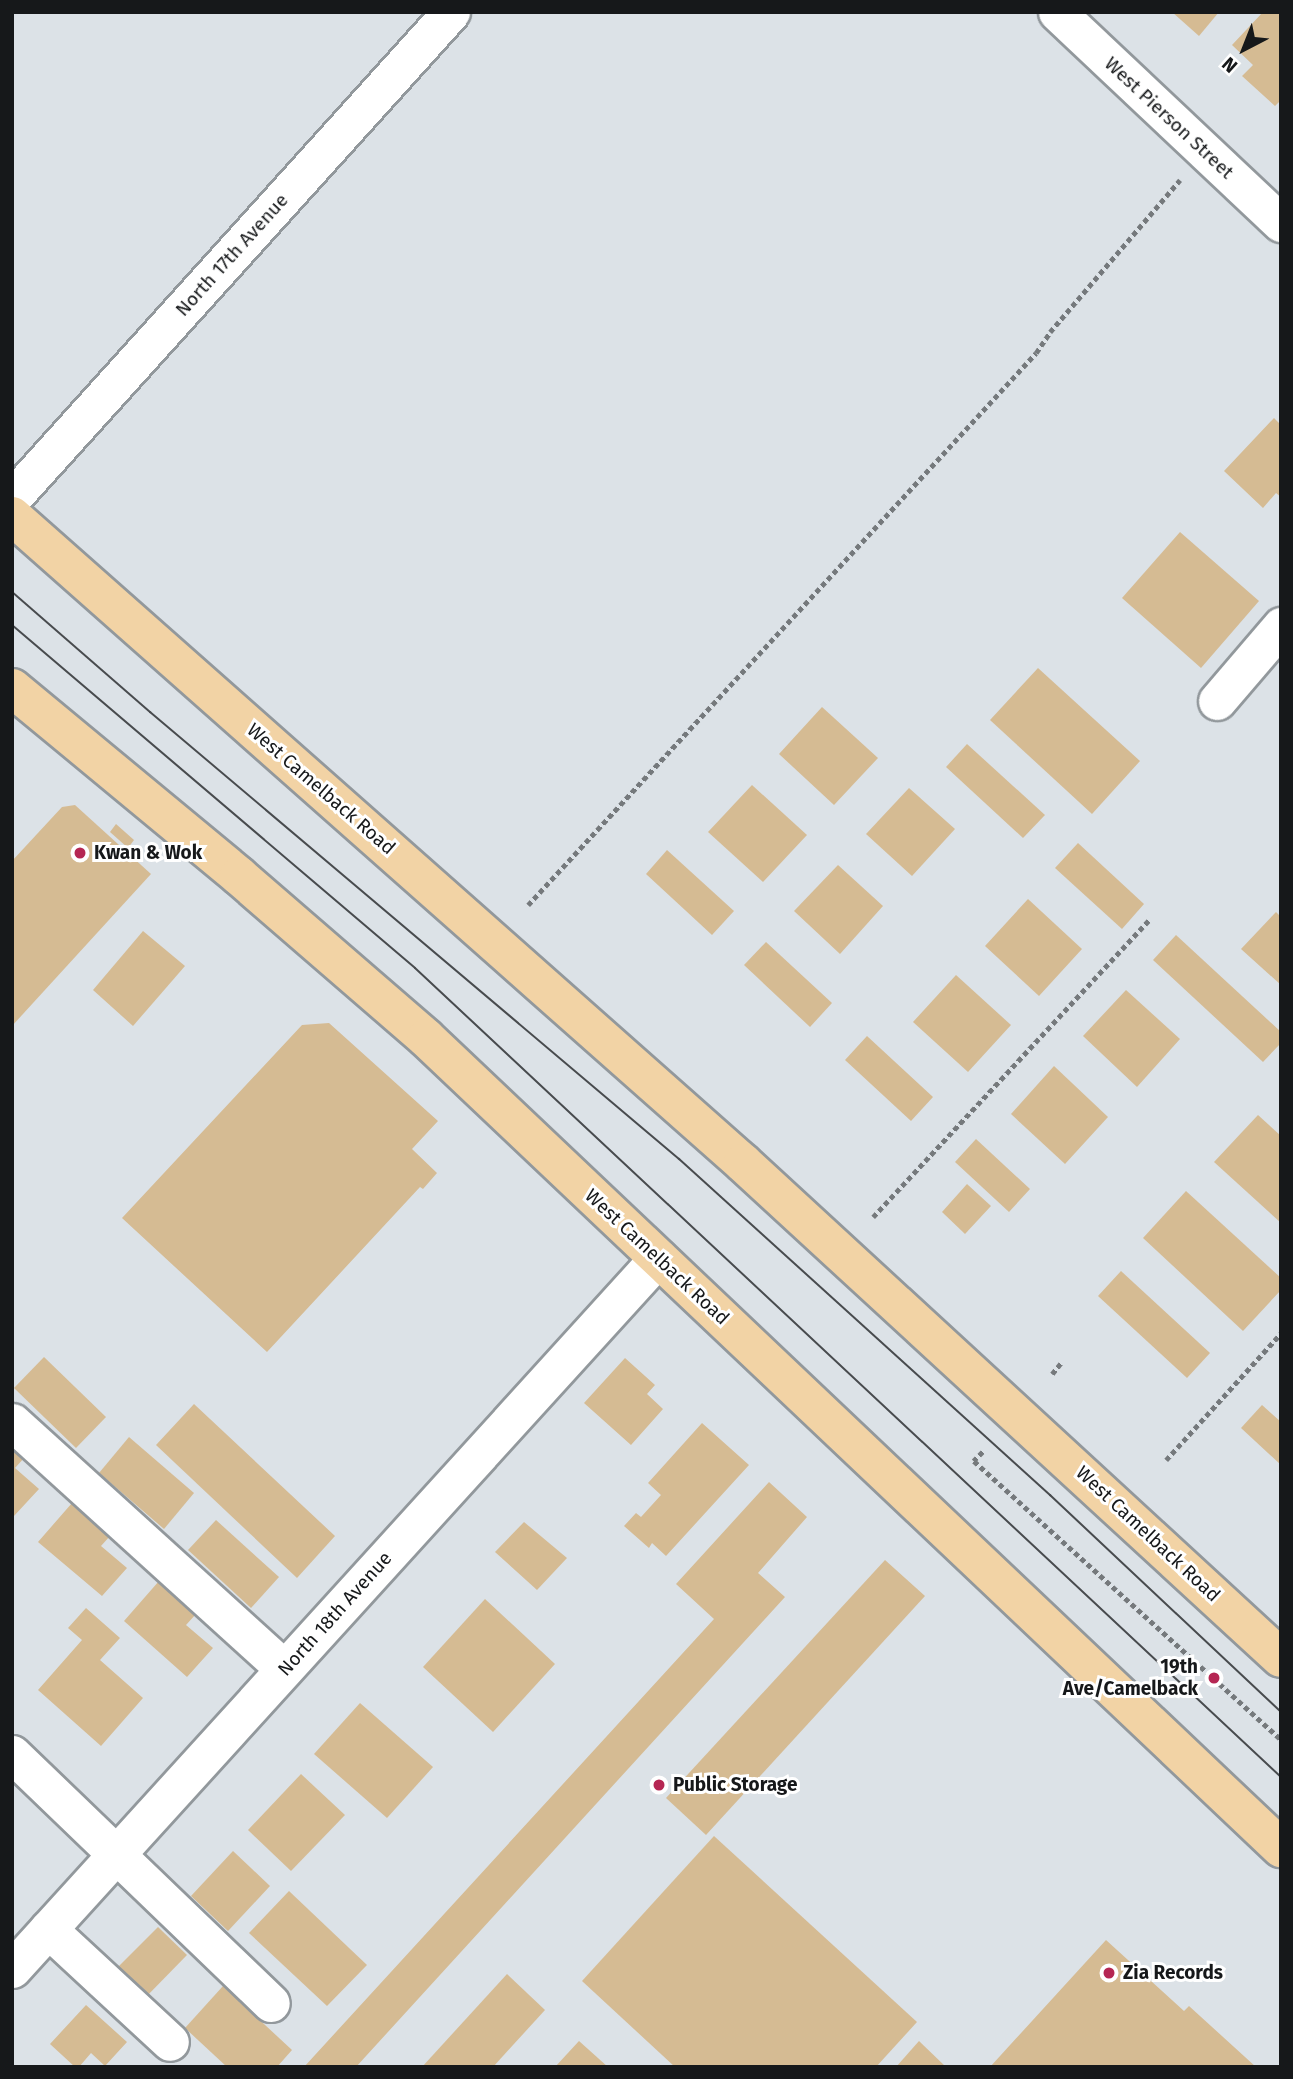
<!DOCTYPE html>
<html>
<head>
<meta charset="utf-8">
<style>
  body { margin:0 }
  #map { position:relative; width:1293px; height:2079px; overflow:hidden; background:#dce2e7; font-family:"Fira Sans",sans-serif }
  div>[style] { position:absolute }
  [style*='--x'] { left:calc(var(--x)*1px); top:calc(var(--y)*1px); width:calc(var(--w)*1px); rotate:calc(var(--a)*1deg) }
  .building>* { inset:0; background:#d5bb93 }
  .path>* { height:4.5px; margin-top:-2.25px; transform-origin:0; background:repeating-linear-gradient(90deg,#75797c 0 5px,transparent 0 8.5px) }
  .roads { filter:drop-shadow(2px 0 #92989c) drop-shadow(-2px 0 #92989c) drop-shadow(0 2px #92989c) drop-shadow(0 -2px #92989c) }
  .minor>* { height:37px; margin:-18.5px; padding:0 18.5px; transform-origin:18.5px; border-radius:18.5px; background:#fff }
  .major>* { height:38px; margin:-19px; padding:0 19px; transform-origin:19px; border-radius:19px; background:#f2d3a5 }
  .tram>* { height:2px; margin:-1px; padding:0 1px; transform-origin:1px; border-radius:1px; background:#484b4e }
  .dots>* { width:19px; height:19px; translate:-50% -50%; box-sizing:border-box; border:4px solid #fff; border-radius:50% }
  span { translate:-50% -50%; white-space:nowrap; text-align:center; line-height:1.15; -webkit-text-stroke:6px #fff; paint-order:stroke }
  .street-label { font-size:19px; color:#16181a }
  .poi-label { font-size:19px; color:#16181a; font-weight:700 }
  .left { translate:0 -50%; text-align:left }
  .right { translate:-100% -50%; text-align:right }
  .frame { position:absolute; inset:0; border:14px solid #16181a; pointer-events:none }
  .north { position:absolute; left:1209px; top:14px; width:70px; height:70px; -webkit-text-stroke:5px #fff; paint-order:stroke; rotate:222deg; font-size:19px; font-weight:700; line-height:28px; text-align:center; color:#16181a }
  .north::after { content:''; display:block; margin:auto; width:24px; height:32px; background:#16181a; clip-path:polygon(50% 0,100% 100%,50% 72%,0 100%) }
</style>
</head>
<body>
<div id="map">
  <div class="building">
    <div style="clip-path:polygon(1172px 12px,1219px 12px,1199px 36px)"></div>
    <div style="clip-path:polygon(1263px 12px,1281px 12px,1281px 100px,1275px 106px,1242px 76px,1253px 65px,1232px 45px)"></div>
    <div style="clip-path:polygon(1274px 418px,1281px 425px,1281px 497px,1276px 493px,1263px 508px,1224px 471px)"></div>
    <div style="clip-path:polygon(1180px 532px,1259px 601px,1201px 668px,1122px 598px)"></div>
    <div style="clip-path:polygon(1038px 668px,1140px 761px,1092px 814px,990px 720px)"></div>
    <div style="clip-path:polygon(822px 707px,878px 758px,834px 805px,779px 754px)"></div>
    <div style="clip-path:polygon(967px 744px,1045px 815px,1023px 838px,946px 767px)"></div>
    <div style="clip-path:polygon(752px 785px,807px 835px,763px 882px,708px 832px)"></div>
    <div style="clip-path:polygon(909px 788px,955px 829px,912px 876px,866px 834px)"></div>
    <div style="clip-path:polygon(75px 805px,151px 874px,12px 1026px,12px 861px,62px 807px)"></div>
    <div style="clip-path:polygon(116px 824px,134px 840px,128px 848px,110px 832px)"></div>
    <div style="clip-path:polygon(1078px 843px,1144px 904px,1122px 929px,1055px 868px)"></div>
    <div style="clip-path:polygon(667px 850px,734px 911px,712px 935px,646px 874px)"></div>
    <div style="clip-path:polygon(838px 865px,883px 906px,840px 954px,794px 911px)"></div>
    <div style="clip-path:polygon(1028px 899px,1082px 949px,1039px 996px,985px 946px)"></div>
    <div style="clip-path:polygon(1276px 912px,1281px 917px,1281px 985px,1241px 949px)"></div>
    <div style="clip-path:polygon(143px 931px,185px 966px,133px 1026px,93px 990px)"></div>
    <div style="clip-path:polygon(1176px 935px,1281px 1032px,1281px 1043px,1263px 1062px,1153px 960px)"></div>
    <div style="clip-path:polygon(766px 942px,832px 1003px,810px 1027px,744px 965px)"></div>
    <div style="clip-path:polygon(956px 975px,1011px 1025px,968px 1072px,913px 1022px)"></div>
    <div style="clip-path:polygon(1126px 990px,1180px 1039px,1137px 1087px,1083px 1036px)"></div>
    <div style="clip-path:polygon(329px 1023px,438px 1121px,412px 1149px,437px 1173px,423px 1189px,420px 1187px,267px 1352px,122px 1218px,302px 1025px)"></div>
    <div style="clip-path:polygon(867px 1036px,933px 1097px,911px 1121px,845px 1060px)"></div>
    <div style="clip-path:polygon(1054px 1066px,1108px 1117px,1065px 1164px,1011px 1114px)"></div>
    <div style="clip-path:polygon(1258px 1115px,1281px 1136px,1281px 1223px,1214px 1162px)"></div>
    <div style="clip-path:polygon(976px 1139px,1030px 1189px,1009px 1212px,955px 1162px)"></div>
    <div style="clip-path:polygon(967px 1184px,991px 1206px,965px 1234px,942px 1212px)"></div>
    <div style="clip-path:polygon(1186px 1191px,1281px 1278px,1281px 1290px,1243px 1331px,1143px 1238px)"></div>
    <div style="clip-path:polygon(1121px 1271px,1210px 1353px,1187px 1378px,1098px 1296px)"></div>
    <div style="clip-path:polygon(44px 1357px,106px 1417px,76px 1448px,14px 1388px)"></div>
    <div style="clip-path:polygon(625px 1358px,655px 1385px,647px 1394px,663px 1409px,631px 1445px,584px 1403px)"></div>
    <div style="clip-path:polygon(194px 1404px,335px 1536px,297px 1578px,156px 1445px)"></div>
    <div style="clip-path:polygon(1262px 1405px,1281px 1422px,1281px 1465px,1241px 1428px)"></div>
    <div style="clip-path:polygon(702px 1423px,749px 1465px,666px 1556px,652px 1543px,649px 1548px,624px 1526px,636px 1513px,641px 1517px,661px 1495px,648px 1483px)"></div>
    <div style="clip-path:polygon(129px 1437px,194px 1493px,164px 1529px,99px 1473px)"></div>
    <div style="clip-path:polygon(12px 1445px,25px 1457px,15px 1468px,39px 1489px,14px 1516px)"></div>
    <div style="clip-path:polygon(769px 1482px,807px 1517px,758px 1573px,785px 1597px,356px 2067px,304px 2067px,714px 1619px,676px 1584px)"></div>
    <div style="clip-path:polygon(72px 1503px,110px 1536px,101px 1546px,127px 1568px,102px 1596px,38px 1542px)"></div>
    <div style="clip-path:polygon(216px 1520px,279px 1577px,251px 1608px,188px 1550px)"></div>
    <div style="clip-path:polygon(524px 1522px,567px 1558px,537px 1590px,495px 1552px)"></div>
    <div style="clip-path:polygon(885px 1560px,925px 1596px,706px 1835px,666px 1798px)"></div>
    <div style="clip-path:polygon(159px 1581px,196px 1614px,186px 1625px,213px 1648px,187px 1677px,124px 1621px)"></div>
    <div style="clip-path:polygon(485px 1599px,555px 1664px,493px 1732px,423px 1667px)"></div>
    <div style="clip-path:polygon(86px 1608px,120px 1638px,100px 1660px,143px 1698px,101px 1746px,38px 1690px,82px 1640px,68px 1628px)"></div>
    <div style="clip-path:polygon(360px 1703px,433px 1767px,387px 1818px,314px 1754px)"></div>
    <div style="clip-path:polygon(301px 1774px,345px 1815px,291px 1871px,248px 1830px)"></div>
    <div style="clip-path:polygon(714px 1836px,917px 2022px,876px 2067px,675px 2067px,582px 1981px)"></div>
    <div style="clip-path:polygon(233px 1851px,270px 1886px,228px 1931px,191px 1896px)"></div>
    <div style="clip-path:polygon(289px 1891px,367px 1965px,327px 2006px,249px 1933px)"></div>
    <div style="clip-path:polygon(158px 1927px,187px 1955px,144px 1999px,115px 1970px)"></div>
    <div style="clip-path:polygon(1106px 1940px,1184px 2011px,1189px 2006px,1256px 2067px,990px 2067px)"></div>
    <div style="clip-path:polygon(507px 1974px,545px 2010px,493px 2067px,422px 2067px)"></div>
    <div style="clip-path:polygon(223px 1986px,292px 2050px,277px 2067px,227px 2067px,185px 2028px)"></div>
    <div style="clip-path:polygon(86px 2005px,127px 2042px,105px 2066px,91px 2053px,79px 2067px,75px 2067px,50px 2044px)"></div>
    <div style="clip-path:polygon(579px 2041px,608px 2067px,555px 2067px)"></div>
    <div style="clip-path:polygon(919px 2041px,946px 2067px,896px 2067px)"></div>
  </div>
  <div class="path">
    <div style="--x:528;--y:905;--w:750;--a:-47.38"></div>
    <div style="--x:1036;--y:353;--w:25;--a:-56"></div>
    <div style="--x:1050;--y:332;--w:200;--a:-49.5"></div>
    <div style="--x:873;--y:1217;--w:405;--a:-47.1"></div>
    <div style="--x:1052;--y:1374;--w:14;--a:-51"></div>
    <div style="--x:983;--y:1452;--w:13;--a:135"></div>
    <div style="--x:974;--y:1461;--w:414;--a:42.2"></div>
    <div style="--x:1166;--y:1460;--w:171;--a:-47.8"></div>
  </div>
  <div class="roads">
    <div class="minor">
      <div style="--x:1057;--y:12;--w:308;--a:43.3"></div>
      <div style="--x:12;--y:498;--w:655;--a:-47.91"></div>
      <div style="--x:1217;--y:701;--w:99;--a:-49.5"></div>
      <div style="--x:12;--y:1422;--w:367;--a:42.2"></div>
      <div style="--x:12;--y:1754;--w:359;--a:43.9"></div>
      <div style="--x:48;--y:1929;--w:166;--a:42.8"></div>
      <div style="--x:12;--y:1969;--w:961;--a:-47.74"></div>
    </div>
    <div class="major">
      <div style="--x:12;--y:516;--w:976;--a:41.51"></div>
      <div style="--x:743;--y:1163;--w:731;--a:42.62"></div>
      <div style="--x:12;--y:688;--w:295;--a:39.6"></div>
      <div style="--x:239;--y:876;--w:247;--a:40.9"></div>
      <div style="--x:426;--y:1038;--w:1178;--a:43.45"></div>
    </div>
  </div>
  <div class="tram">
    <div style="--x:12;--y:592;--w:183;--a:41"></div>
    <div style="--x:150;--y:712;--w:693;--a:40.2"></div>
    <div style="--x:679;--y:1159;--w:501;--a:42.17"></div>
    <div style="--x:1050;--y:1495;--w:317;--a:43.2"></div>
    <div style="--x:12;--y:625;--w:529;--a:40.4"></div>
    <div style="--x:415;--y:968;--w:1185;--a:43.05"></div>
  </div>
  <div class="dots">
    <div style="left:80px;top:853px;background:#b52653"></div>
    <div style="left:1214px;top:1678px;background:#b52653"></div>
    <div style="left:659px;top:1785px;background:#b52653"></div>
    <div style="left:1109px;top:1973px;background:#b52653"></div>
  </div>
  <div class="street-label">
    <span style="left:1169px;top:118px;rotate:43deg">West Pierson Street</span>
    <span style="left:232px;top:255px;rotate:-48deg">North 17th Avenue</span>
    <span style="left:321px;top:789px;rotate:41deg">West Camelback Road</span>
    <span style="left:657px;top:1257px;rotate:43deg">West Camelback Road</span>
    <span style="left:1148px;top:1534px;rotate:43deg">West Camelback Road</span>
    <span style="left:335px;top:1614px;rotate:-48deg">North 18th Avenue</span>
  </div>
  <div class="poi-label">
    <span class="left" style="left:94px;top:853px">Kwan &amp; Wok</span>
    <span class="right" style="left:1198px;top:1678px">19th<br>Ave/Camelback</span>
    <span class="left" style="left:673px;top:1785px">Public Storage</span>
    <span class="left" style="left:1123px;top:1973px">Zia Records</span>
  </div>
  <div class="frame"></div>
  <div class="north">N</div>
</div>
</body>
</html>
